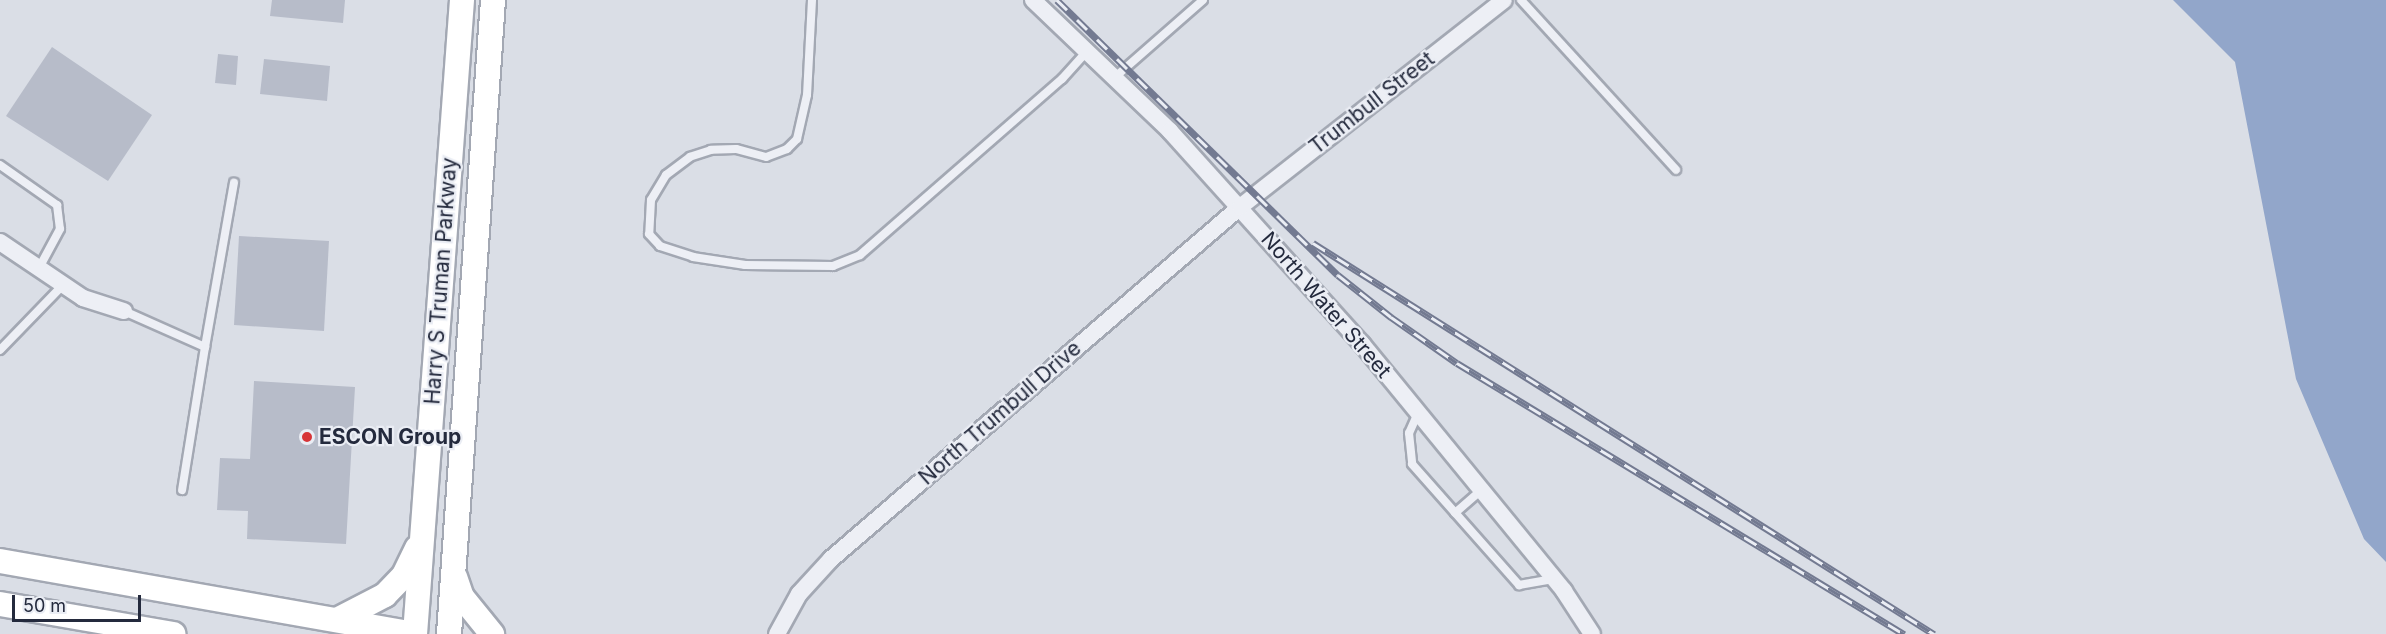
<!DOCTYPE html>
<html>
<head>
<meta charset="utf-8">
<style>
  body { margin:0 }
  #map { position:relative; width:2386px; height:634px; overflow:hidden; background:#dadee6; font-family:Inter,sans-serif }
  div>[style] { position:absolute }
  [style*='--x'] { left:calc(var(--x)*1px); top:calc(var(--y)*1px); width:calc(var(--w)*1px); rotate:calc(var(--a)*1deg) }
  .water>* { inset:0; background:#92a6ca }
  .building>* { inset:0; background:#b7bcc9 }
  .roads { filter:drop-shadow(2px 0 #a3a8b3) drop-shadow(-2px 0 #a3a8b3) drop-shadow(0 2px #a3a8b3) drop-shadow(0 -2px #a3a8b3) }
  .lane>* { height:8px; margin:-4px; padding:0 4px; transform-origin:4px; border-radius:4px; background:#edeff5 }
  .street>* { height:16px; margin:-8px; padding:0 8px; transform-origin:8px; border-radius:8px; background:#edeff5 }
  .secondary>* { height:24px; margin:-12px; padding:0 12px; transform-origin:12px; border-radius:12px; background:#fff }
  .rail>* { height:7px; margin-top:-3.5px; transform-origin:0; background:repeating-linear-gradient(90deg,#eaedf4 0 14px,#737a91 0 28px); box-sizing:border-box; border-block:2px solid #737a91 }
  .dots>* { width:16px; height:16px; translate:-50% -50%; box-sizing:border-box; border:3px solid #eaedf4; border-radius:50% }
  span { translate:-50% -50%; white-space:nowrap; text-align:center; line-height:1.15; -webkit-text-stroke:4.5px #eaedf4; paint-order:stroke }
  .street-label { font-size:21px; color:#242a3d }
  .poi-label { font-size:21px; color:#242a3d; font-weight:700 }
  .left { translate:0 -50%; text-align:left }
  .scale { position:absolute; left:12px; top:595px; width:129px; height:27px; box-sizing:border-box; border:3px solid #242a3d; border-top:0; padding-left:8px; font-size:18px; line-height:21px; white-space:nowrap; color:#242a3d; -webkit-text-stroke:4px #eaedf4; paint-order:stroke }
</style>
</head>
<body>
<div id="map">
  <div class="water">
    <div style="clip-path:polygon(2173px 0,2386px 0,2386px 562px,2364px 539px,2296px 379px,2235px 62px)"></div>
  </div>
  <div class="building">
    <div style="clip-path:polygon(272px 0,345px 0,343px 23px,270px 16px)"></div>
    <div style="clip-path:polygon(52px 47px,152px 115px,108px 181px,6px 116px)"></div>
    <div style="clip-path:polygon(218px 54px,238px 56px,236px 85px,215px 83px)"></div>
    <div style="clip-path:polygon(264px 59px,330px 66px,327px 101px,260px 94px)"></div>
    <div style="clip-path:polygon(239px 236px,329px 241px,324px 331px,234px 325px)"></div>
    <div style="clip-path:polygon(254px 381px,355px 387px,346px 544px,247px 539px,248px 511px,217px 510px,220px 458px,250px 459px)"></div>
  </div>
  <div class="roads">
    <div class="lane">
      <div style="--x:812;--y:0;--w:95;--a:93"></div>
      <div style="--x:807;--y:95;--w:45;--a:102.8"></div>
      <div style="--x:797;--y:139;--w:14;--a:135"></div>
      <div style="--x:787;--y:149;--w:22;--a:159"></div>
      <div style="--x:766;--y:157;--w:31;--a:-165"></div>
      <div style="--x:736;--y:149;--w:25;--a:178"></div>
      <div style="--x:711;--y:150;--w:22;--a:162"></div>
      <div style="--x:690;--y:157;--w:30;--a:143"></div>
      <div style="--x:666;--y:175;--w:29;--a:121"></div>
      <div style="--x:651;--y:200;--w:34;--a:93"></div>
      <div style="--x:649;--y:234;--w:16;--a:47"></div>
      <div style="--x:660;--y:246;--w:35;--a:18"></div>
      <div style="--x:693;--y:257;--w:53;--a:8.7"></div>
      <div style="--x:745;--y:265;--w:88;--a:0.7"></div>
      <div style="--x:833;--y:266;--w:29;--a:-22"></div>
      <div style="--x:860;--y:255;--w:268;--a:-41.1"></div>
      <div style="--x:1062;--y:79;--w:38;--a:-48"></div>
      <div style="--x:1521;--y:0;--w:230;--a:47.6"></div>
      <div style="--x:1114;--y:78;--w:118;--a:-41.2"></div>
      <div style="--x:0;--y:165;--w:70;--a:35.1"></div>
      <div style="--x:57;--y:205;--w:24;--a:83"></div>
      <div style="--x:60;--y:229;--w:44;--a:118.3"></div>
      <div style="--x:124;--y:311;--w:89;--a:24"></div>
      <div style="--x:205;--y:347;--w:145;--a:99.1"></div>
      <div style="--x:205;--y:347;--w:167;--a:-80"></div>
      <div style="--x:0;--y:350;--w:91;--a:-45.9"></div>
      <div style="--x:1418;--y:413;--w:22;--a:114"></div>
      <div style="--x:1409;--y:433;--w:31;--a:84"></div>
      <div style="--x:1412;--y:464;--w:162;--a:48.5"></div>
      <div style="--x:1519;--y:585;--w:36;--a:-10"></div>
      <div style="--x:1455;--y:513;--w:35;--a:-41"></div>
    </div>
    <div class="street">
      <div style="--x:1033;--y:0;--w:190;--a:43.7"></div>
      <div style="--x:1170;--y:131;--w:287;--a:48"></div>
      <div style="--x:1362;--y:344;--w:319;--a:50.7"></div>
      <div style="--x:1564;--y:591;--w:51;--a:56.9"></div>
      <div style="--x:0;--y:242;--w:100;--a:34"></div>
      <div style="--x:83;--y:298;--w:43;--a:17.6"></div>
      <div style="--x:777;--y:634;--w:46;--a:-61.2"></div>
      <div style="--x:799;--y:594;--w:47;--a:-47.6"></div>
      <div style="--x:831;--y:559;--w:540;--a:-40.72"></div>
      <div style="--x:1240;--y:207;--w:335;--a:-38.1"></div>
    </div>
    <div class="secondary">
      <div style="--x:0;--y:561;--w:421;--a:10"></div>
      <div style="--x:415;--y:634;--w:636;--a:-85.76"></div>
      <div style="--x:455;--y:577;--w:21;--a:71"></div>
      <div style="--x:462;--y:597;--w:48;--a:51"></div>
      <div style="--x:0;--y:604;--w:176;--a:9.8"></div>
      <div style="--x:337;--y:620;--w:54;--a:-27.5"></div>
      <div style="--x:385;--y:595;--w:28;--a:-46"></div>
      <div style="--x:404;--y:575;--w:30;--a:-64"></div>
      <div style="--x:449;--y:634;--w:636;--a:-86.03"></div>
    </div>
  </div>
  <div class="rail">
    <div style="--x:1057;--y:0;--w:393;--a:44.4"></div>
    <div style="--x:1338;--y:275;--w:68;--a:38.4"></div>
    <div style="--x:1391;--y:317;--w:80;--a:34.9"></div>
    <div style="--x:1457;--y:363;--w:523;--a:31.23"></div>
    <div style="--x:1313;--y:243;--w:734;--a:32.2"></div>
  </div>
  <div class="dots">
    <div style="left:307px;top:437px;background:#d73437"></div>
  </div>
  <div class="street-label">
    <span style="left:1372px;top:103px;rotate:-38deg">Trumbull Street</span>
    <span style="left:441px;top:281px;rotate:-86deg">Harry S Truman Parkway</span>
    <span style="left:1326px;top:305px;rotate:49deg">North Water Street</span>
    <span style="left:1000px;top:413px;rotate:-41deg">North Trumbull Drive</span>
  </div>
  <div class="poi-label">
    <span class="left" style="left:319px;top:437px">ESCON Group</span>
  </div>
  <div class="scale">50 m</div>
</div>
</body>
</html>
